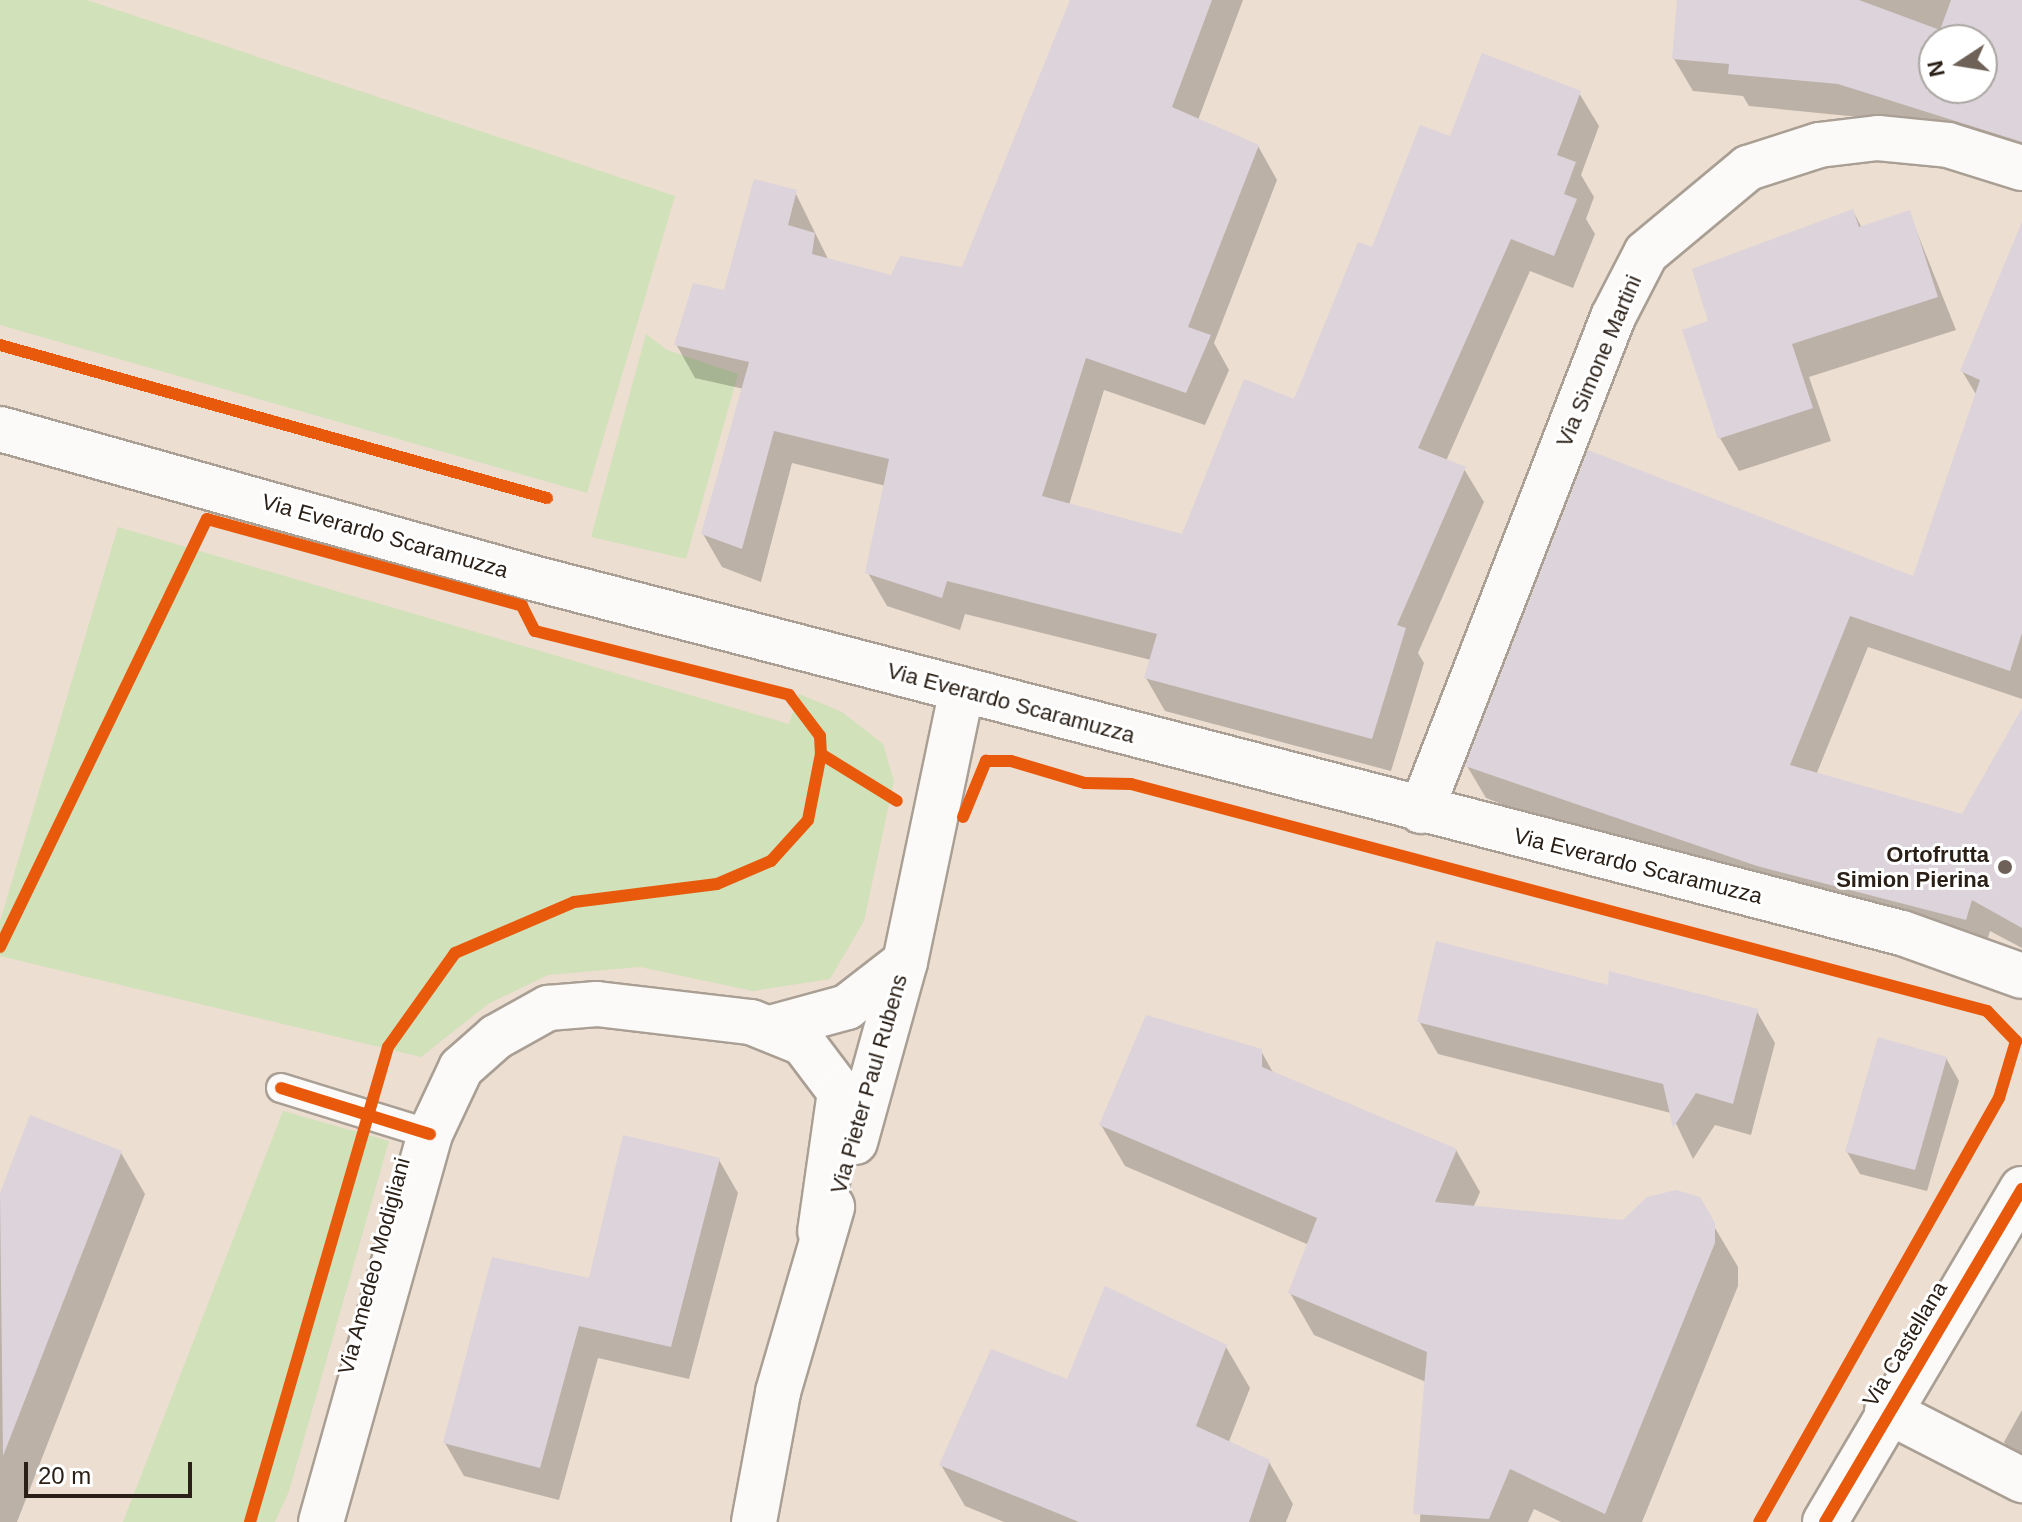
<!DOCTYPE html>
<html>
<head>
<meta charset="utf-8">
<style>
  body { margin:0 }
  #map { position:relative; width:2022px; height:1522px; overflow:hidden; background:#ecded1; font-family:Helvetica,sans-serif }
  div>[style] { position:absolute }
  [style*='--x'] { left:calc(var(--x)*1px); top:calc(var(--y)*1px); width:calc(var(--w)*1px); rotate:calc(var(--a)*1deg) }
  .green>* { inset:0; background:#d1e1b9 }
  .shadow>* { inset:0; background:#0003 }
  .building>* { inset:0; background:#dcd3db }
  .roads { filter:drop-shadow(2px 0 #a99f94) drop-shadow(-2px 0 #a99f94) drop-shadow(0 2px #a99f94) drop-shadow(0 -2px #a99f94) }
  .service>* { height:28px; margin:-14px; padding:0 14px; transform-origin:14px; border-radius:14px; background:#fcfaf8 }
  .minor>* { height:44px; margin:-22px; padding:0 22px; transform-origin:22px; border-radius:22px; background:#fcfaf8 }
  .tertiary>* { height:44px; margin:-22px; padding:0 22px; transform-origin:22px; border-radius:22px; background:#fcfaf8 }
  .cycleway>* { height:12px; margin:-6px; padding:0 6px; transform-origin:6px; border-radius:6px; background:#e8590c }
  .dots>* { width:22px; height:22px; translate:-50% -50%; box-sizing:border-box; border:4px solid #fff; border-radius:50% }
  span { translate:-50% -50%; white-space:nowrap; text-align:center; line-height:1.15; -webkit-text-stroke:6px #fff; paint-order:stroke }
  .street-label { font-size:22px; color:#2a2017 }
  .poi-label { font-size:22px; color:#2a2017; font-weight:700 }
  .right { translate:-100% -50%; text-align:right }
  .north { position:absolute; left:1918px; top:24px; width:80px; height:80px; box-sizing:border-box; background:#fff; border:2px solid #aaa6a2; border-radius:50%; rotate:258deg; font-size:22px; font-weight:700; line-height:32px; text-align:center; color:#2a2017 }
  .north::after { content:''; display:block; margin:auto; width:28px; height:36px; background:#6e6258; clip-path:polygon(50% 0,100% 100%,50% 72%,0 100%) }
  .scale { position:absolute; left:24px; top:1462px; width:168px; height:36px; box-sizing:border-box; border:4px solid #2a2017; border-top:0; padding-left:10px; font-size:24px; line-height:28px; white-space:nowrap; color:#2a2017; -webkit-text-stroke:6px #fff; paint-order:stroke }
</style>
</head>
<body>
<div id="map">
  <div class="green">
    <div style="clip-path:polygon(0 0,87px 0,675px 196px,587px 493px,0 325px)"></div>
    <div style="clip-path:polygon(646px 334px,667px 350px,738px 374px,686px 559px,591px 537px)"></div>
    <div style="clip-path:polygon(118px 527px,789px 724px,799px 694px,842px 712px,883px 744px,894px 781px,864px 921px,830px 979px,753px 991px,640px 967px,548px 975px,488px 1004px,421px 1057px,0 956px,0 921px)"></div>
    <div style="clip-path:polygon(283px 1111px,389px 1141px,289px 1491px,275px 1522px,123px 1522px)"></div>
  </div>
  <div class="shadow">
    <div style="clip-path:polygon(1071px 0,1243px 0,1198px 120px,1258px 146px,1277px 180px,1214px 343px,1229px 370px,1205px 425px,1104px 390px,1069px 505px,1184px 536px,1295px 401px,1373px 250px,1451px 138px,1579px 93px,1599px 126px,1581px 175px,1594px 197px,1586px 219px,1595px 234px,1573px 288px,1530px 271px,1446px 461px,1464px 469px,1484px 502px,1418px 653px,1424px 663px,1391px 771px,1165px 711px,1146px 678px,1151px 660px,965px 614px,960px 630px,887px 606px,868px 573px,886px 486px,792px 463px,761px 582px,722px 567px,703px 534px,744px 389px,695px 378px,676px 344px,725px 293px,795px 192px,829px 261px,893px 278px,963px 269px)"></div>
    <div style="clip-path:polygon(evenodd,1679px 0,2022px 0,2022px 168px,1859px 117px,1749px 106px,1743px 96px,1693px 91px,1674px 59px,1679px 0,1934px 40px,1982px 40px,1982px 88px,1934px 88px,1934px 40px)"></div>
    <div style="clip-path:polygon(1853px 211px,1862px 228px,1909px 212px,1956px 330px,1809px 377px,1831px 441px,1739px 471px,1720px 438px,1685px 331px,1711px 322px)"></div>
    <div style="clip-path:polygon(2022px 283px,2022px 699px,1868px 647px,1816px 775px,1963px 817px,2022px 712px,2022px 948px,1990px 931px,1984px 950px,1597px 841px,1486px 798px,1467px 766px,1914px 579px,1977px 396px,1962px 371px)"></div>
    <div style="clip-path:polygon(1609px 988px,1756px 1010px,1775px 1043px,1751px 1135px,1715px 1125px,1693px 1159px,1671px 1113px,1438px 1054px,1419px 1021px)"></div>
    <div style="clip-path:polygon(1261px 1051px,1274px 1074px,1456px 1150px,1480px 1192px,1473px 1208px,1624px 1222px,1698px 1199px,1738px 1267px,1738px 1286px,1642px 1522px,1561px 1522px,1534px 1509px,1528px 1522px,1420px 1522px,1426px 1382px,1314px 1335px,1290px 1293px,1309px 1245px,1125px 1166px,1101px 1125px)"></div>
    <div style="clip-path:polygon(1946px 1058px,1959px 1081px,1927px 1191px,1860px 1174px,1847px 1152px)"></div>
    <div style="clip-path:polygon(32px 1118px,121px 1153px,145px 1194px,17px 1522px,0 1522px,0 1198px)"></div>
    <div style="clip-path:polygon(719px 1160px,738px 1193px,689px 1379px,598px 1358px,559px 1500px,464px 1476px,445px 1443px,591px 1280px)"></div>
    <div style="clip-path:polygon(1226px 1347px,1250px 1388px,1228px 1444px,1269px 1462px,1293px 1504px,1286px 1522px,1004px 1522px,965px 1506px,941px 1465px,1068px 1382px)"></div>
    <div style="clip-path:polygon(2022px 1410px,2022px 1472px,2004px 1442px)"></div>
  </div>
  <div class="building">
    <div style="clip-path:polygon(1070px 0,1212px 0,1172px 107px,1259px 145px,1188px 327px,1211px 335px,1186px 393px,1086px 358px,1042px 496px,1182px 534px,1244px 379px,1294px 399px,1358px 242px,1372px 247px,1420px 125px,1450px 136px,1482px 53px,1581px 91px,1557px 155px,1576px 162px,1564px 194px,1577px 199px,1554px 256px,1511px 239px,1418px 448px,1466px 467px,1397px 625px,1406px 628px,1372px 739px,1144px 678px,1157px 634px,947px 581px,942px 598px,865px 573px,889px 459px,774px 431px,742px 549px,701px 534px,749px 362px,674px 345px,693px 283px,724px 290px,754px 179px,797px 190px,788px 225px,815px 233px,812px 254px,891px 275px,900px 256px,962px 267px)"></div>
    <div style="clip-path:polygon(evenodd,1677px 0,1859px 0,1940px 30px,1951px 0,2022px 0,2022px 142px,1838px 84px,1728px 74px,1729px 64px,1672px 59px,1677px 0,1934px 40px,1982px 40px,1982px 88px,1934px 88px,1934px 40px)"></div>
    <div style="clip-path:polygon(1853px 209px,1859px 227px,1910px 210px,1938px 297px,1792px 344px,1813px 408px,1718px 439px,1682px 330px,1708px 321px,1692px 269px)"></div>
    <div style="clip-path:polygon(2022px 222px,2022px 633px,2010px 671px,1850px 616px,1790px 765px,1962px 814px,2022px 708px,2022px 928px,1972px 900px,1966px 920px,1757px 866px,1465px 766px,1588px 450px,1913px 576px,1980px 380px,1960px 371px)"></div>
    <div style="clip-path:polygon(1436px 941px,1608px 985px,1609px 971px,1758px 1009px,1733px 1104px,1696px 1093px,1673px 1128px,1663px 1084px,1417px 1022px)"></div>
    <div style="clip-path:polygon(1146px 1015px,1262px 1049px,1262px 1067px,1457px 1149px,1435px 1202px,1623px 1220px,1647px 1197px,1676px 1190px,1700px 1197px,1715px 1223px,1715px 1243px,1605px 1514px,1510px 1469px,1489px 1519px,1413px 1514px,1427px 1352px,1288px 1293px,1317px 1218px,1099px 1125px)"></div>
    <div style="clip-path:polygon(1878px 1037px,1947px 1057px,1915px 1170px,1845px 1152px)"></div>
    <div style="clip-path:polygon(30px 1115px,122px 1151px,3px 1456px,0 1193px)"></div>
    <div style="clip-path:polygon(623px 1135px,720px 1158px,671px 1347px,579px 1326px,540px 1468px,443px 1443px,492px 1257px,589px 1278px)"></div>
    <div style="clip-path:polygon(1105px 1286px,1227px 1345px,1196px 1426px,1270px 1460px,1249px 1522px,1079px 1522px,939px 1465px,991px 1349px,1067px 1379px)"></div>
  </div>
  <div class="roads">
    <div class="service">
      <div style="--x:281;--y:1088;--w:156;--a:17.2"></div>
    </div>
    <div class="minor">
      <div style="--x:0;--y:429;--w:549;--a:15.63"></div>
      <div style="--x:529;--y:577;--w:1418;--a:14.54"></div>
      <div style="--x:1902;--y:933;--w:127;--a:19.7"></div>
      <div style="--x:1421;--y:811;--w:530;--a:-68.76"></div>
      <div style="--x:1613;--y:317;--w:72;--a:-62.7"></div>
      <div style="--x:1646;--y:253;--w:133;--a:-39.8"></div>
      <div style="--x:1748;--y:168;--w:75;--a:-17.9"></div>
      <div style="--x:1819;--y:145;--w:59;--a:-6.8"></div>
      <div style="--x:1878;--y:138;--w:70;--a:5.7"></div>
      <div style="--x:1948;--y:145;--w:77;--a:17.3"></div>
      <div style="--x:774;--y:1027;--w:76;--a:-15.3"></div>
      <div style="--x:847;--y:1007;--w:73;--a:-37.8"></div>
      <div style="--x:855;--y:1142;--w:187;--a:-74.5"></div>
      <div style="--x:905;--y:962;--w:278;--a:-78.2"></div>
      <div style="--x:1887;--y:1411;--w:152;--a:27.1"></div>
      <div style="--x:321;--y:1522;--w:403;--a:-74.3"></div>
      <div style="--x:430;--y:1134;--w:73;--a:-64.8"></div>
      <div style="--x:461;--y:1068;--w:47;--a:-41.5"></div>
      <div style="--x:496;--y:1037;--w:60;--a:-29.1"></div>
      <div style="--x:548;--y:1008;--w:49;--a:-4.7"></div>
      <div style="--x:597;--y:1004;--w:155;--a:6.7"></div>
      <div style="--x:751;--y:1022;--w:56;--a:22"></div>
      <div style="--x:803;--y:1043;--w:61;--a:52.9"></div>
      <div style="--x:840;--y:1092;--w:141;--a:98.1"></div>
      <div style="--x:754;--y:1522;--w:132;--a:-79.5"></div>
      <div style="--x:778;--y:1392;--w:193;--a:-73.7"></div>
    </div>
    <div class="tertiary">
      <div style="--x:1825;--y:1522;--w:387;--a:-59.4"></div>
    </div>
  </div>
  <div class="cycleway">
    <div style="--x:0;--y:345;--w:568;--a:15.63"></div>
    <div style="--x:963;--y:817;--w:61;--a:-67.7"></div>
    <div style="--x:986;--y:761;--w:25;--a:0"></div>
    <div style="--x:1011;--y:761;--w:77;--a:16.6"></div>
    <div style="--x:1085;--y:783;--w:46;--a:1.2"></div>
    <div style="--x:1131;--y:784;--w:886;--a:14.85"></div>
    <div style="--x:1987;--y:1011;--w:42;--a:46"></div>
    <div style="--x:2016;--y:1041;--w:59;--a:106.6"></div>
    <div style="--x:1999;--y:1098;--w:487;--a:119.5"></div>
    <div style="--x:0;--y:947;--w:475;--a:-64.2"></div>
    <div style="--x:207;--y:519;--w:327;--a:15.4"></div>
    <div style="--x:522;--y:606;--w:28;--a:63"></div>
    <div style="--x:535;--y:631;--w:262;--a:14.1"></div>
    <div style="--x:789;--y:695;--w:51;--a:52.9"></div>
    <div style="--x:820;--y:736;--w:18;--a:87"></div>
    <div style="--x:281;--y:1088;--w:156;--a:17.2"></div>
    <div style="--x:250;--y:1522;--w:495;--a:-73.8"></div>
    <div style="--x:388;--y:1047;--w:115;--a:-54.5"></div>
    <div style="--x:455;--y:953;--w:129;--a:-23.2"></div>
    <div style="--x:574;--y:902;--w:144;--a:-7.2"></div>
    <div style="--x:717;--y:884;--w:59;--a:-23.1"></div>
    <div style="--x:771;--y:861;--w:55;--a:-47.9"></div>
    <div style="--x:808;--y:820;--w:67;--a:-78.9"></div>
    <div style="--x:821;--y:754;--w:89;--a:31.7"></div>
    <div style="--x:1825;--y:1522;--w:387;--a:-59.4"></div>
  </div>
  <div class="dots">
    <div style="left:2005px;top:867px;background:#6e6258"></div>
  </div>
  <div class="street-label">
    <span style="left:1599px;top:361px;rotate:-67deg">Via Simone Martini</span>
    <span style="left:385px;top:536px;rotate:16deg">Via Everardo Scaramuzza</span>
    <span style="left:1011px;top:703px;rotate:15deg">Via Everardo Scaramuzza</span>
    <span style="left:1638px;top:866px;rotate:14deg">Via Everardo Scaramuzza</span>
    <span style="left:869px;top:1084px;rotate:-74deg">Via Pieter Paul Rubens</span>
    <span style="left:374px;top:1266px;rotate:-75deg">Via Amedeo Modigliani</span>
    <span style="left:1905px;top:1344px;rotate:-59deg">Via Castellana</span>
  </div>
  <div class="poi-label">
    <span class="right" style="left:1989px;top:867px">Ortofrutta<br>Simion Pierina</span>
  </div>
  <div class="north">N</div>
  <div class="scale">20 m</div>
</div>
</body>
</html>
